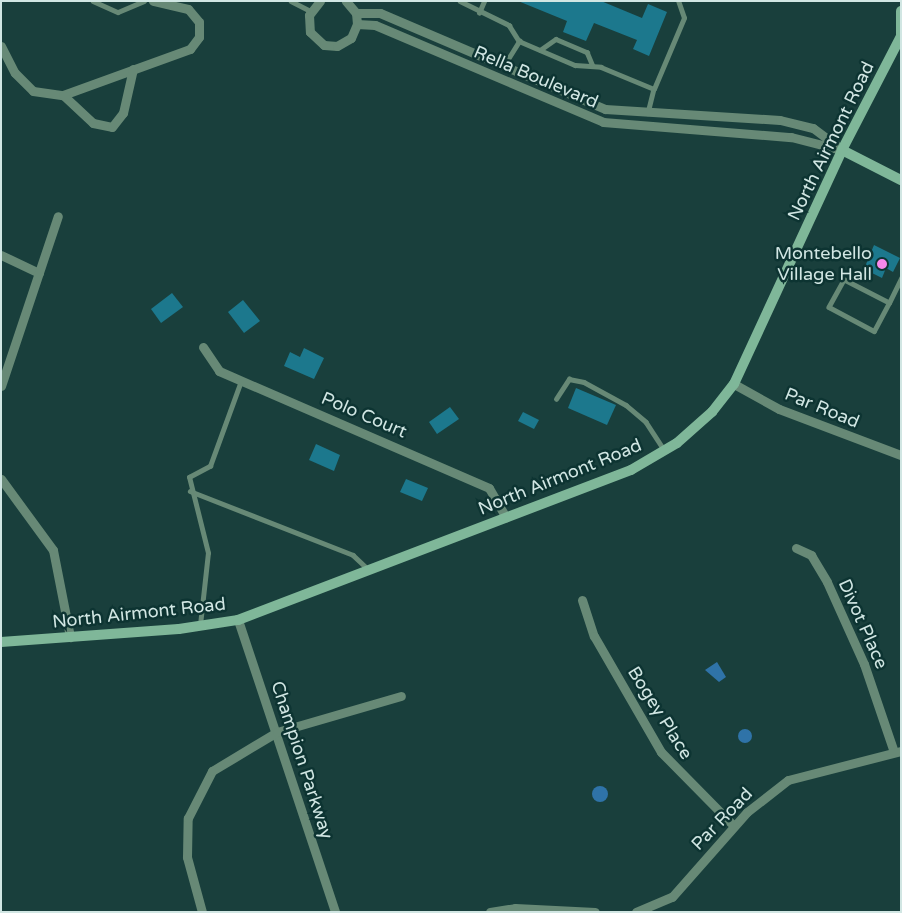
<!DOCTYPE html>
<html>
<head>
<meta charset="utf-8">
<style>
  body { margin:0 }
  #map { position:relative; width:902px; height:913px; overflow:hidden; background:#193f3c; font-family:"Varela Round",sans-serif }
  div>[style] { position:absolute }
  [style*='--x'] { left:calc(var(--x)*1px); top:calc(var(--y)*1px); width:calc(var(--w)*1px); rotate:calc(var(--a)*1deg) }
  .water>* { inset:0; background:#2f73a8 }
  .round { border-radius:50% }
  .building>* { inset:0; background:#1c788d }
  .lane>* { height:4.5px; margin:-2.25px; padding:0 2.25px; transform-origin:2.25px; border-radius:2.25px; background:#678976 }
  .street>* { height:9px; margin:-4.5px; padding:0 4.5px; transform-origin:4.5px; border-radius:4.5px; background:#678976 }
  .secondary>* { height:10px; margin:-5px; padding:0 5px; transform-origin:5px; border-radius:5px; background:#7fb799 }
  .dots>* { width:14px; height:14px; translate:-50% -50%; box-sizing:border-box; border:2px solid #0d3432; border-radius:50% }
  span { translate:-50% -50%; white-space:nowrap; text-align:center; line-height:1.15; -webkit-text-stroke:5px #0d3432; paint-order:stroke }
  .street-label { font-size:18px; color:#d1e6e3 }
  .poi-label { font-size:18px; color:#d1e6e3 }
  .right { translate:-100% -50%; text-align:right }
  .frame { position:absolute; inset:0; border:2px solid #d1e6e3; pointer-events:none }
</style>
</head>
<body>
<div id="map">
  <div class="water">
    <div style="clip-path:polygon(717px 662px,726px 677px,719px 682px,705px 670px)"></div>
    <div class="round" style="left:738px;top:729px;width:14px;height:14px"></div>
    <div class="round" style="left:592px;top:786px;width:16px;height:16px"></div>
  </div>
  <div class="building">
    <div style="clip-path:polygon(518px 1px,601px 1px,642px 18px,648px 4px,667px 12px,649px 56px,633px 49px,637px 40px,594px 23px,586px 41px,563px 32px,567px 21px)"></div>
    <div style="clip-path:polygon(874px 245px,900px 258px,893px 272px,886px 268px,882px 278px,864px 269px)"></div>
    <div style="clip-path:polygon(172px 293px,183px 307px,161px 323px,151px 309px)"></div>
    <div style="clip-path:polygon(243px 300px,260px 321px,244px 333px,228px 312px)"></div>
    <div style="clip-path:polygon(304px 348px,324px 358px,314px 379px,284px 366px,290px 352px,300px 357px)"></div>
    <div style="clip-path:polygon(576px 388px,616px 405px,607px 425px,568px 408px)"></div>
    <div style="clip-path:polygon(450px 407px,459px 419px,437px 434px,429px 422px)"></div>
    <div style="clip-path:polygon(523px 412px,539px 420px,534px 429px,518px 421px)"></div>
    <div style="clip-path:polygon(316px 444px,340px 455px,334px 471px,309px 460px)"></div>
    <div style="clip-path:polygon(406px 479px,428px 488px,422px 501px,400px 492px)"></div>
  </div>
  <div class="lane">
    <div style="--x:93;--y:1;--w:27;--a:24"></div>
    <div style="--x:118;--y:12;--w:28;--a:-23"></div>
    <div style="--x:291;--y:1;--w:22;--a:27"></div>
    <div style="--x:460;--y:1;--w:55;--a:26.1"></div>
    <div style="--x:509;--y:25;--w:19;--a:58"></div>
    <div style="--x:479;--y:13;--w:13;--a:-67"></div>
    <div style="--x:540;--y:50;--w:19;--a:-35"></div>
    <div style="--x:556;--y:39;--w:34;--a:23"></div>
    <div style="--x:587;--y:52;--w:15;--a:67"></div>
    <div style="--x:503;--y:67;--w:31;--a:-58"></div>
    <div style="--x:519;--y:41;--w:61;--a:23.2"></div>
    <div style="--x:575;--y:65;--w:26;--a:4"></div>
    <div style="--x:601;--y:67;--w:57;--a:22.5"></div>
    <div style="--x:654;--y:89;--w:25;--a:104"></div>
    <div style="--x:654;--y:89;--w:77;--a:-67.1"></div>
    <div style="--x:684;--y:18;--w:18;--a:-109"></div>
    <div style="--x:889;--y:303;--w:51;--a:-152.9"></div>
    <div style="--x:844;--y:280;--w:31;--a:119"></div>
    <div style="--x:829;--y:307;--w:51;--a:28.1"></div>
    <div style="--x:874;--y:331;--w:32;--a:-62"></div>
    <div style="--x:889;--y:303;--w:28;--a:-64"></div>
    <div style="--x:556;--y:399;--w:24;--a:-57"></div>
    <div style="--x:569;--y:379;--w:15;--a:11"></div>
    <div style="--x:584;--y:382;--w:48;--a:28.7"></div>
    <div style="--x:626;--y:405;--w:26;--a:40"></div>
    <div style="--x:646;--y:422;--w:33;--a:57"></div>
    <div style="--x:190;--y:491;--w:175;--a:21.4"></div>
    <div style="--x:353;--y:555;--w:19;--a:43"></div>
    <div style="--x:200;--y:625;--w:72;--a:-83.7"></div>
    <div style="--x:208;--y:553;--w:78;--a:-104"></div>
    <div style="--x:189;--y:477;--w:24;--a:-28"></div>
    <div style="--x:210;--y:466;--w:90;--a:-70"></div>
  </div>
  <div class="street">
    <div style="--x:320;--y:1;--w:18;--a:128"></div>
    <div style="--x:309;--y:15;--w:17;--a:87"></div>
    <div style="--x:310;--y:32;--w:19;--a:43"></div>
    <div style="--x:324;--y:45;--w:13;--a:4"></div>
    <div style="--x:337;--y:46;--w:16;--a:-30"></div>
    <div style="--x:351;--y:38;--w:15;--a:-67"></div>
    <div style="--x:357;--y:24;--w:11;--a:-95"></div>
    <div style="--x:356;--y:13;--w:16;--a:-130"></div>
    <div style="--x:356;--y:13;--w:24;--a:0"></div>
    <div style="--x:380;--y:13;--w:245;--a:23.1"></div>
    <div style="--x:605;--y:109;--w:175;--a:3.6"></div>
    <div style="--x:780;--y:120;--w:34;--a:14"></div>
    <div style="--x:813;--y:128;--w:36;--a:37"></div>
    <div style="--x:357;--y:24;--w:18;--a:3"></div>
    <div style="--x:375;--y:25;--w:248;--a:23"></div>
    <div style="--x:603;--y:122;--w:189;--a:4.6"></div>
    <div style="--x:791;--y:137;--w:53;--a:14.3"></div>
    <div style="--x:1;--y:46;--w:30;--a:63"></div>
    <div style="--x:15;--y:73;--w:25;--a:45"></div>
    <div style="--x:33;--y:91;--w:30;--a:8"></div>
    <div style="--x:63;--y:95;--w:135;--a:-19.9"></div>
    <div style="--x:190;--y:49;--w:15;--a:-53"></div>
    <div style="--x:199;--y:37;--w:15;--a:-90"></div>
    <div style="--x:199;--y:22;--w:17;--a:-130"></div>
    <div style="--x:188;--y:9;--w:36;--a:-167"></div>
    <div style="--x:63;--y:95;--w:41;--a:43"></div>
    <div style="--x:93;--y:123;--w:19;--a:12"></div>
    <div style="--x:112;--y:127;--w:18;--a:-52"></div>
    <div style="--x:123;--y:113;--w:45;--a:-77.2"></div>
    <div style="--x:1;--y:255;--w:42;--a:25.3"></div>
    <div style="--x:203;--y:347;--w:29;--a:56"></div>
    <div style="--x:219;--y:371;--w:294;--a:23.4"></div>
    <div style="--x:489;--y:488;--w:34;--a:60"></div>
    <div style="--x:734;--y:384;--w:51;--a:29.1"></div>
    <div style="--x:779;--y:409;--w:130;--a:20.7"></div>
    <div style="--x:1;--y:386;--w:179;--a:-71.5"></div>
    <div style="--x:1;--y:479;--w:88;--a:53.8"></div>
    <div style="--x:53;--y:550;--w:89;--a:78.9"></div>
    <div style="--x:796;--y:548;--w:17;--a:25"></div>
    <div style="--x:811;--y:555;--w:31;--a:59"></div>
    <div style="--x:827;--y:582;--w:90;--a:65.7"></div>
    <div style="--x:864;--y:664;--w:93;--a:71.2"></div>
    <div style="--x:582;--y:600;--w:38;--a:72"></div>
    <div style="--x:594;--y:636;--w:134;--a:60"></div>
    <div style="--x:661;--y:752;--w:104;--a:45.4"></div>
    <div style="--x:238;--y:620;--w:308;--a:71.6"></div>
    <div style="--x:202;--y:912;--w:57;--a:-105.3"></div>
    <div style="--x:187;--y:857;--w:39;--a:-89"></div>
    <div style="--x:188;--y:818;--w:53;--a:-62.9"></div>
    <div style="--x:212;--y:771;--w:76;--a:-31"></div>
    <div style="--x:277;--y:732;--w:129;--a:-16.2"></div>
    <div style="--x:490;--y:912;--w:25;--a:-9"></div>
    <div style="--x:515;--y:908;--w:80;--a:2.9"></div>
    <div style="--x:636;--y:912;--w:39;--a:-23"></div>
    <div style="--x:672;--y:897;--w:113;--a:-48.6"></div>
    <div style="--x:747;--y:812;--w:52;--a:-38"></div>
    <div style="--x:788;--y:780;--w:117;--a:-14.4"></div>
  </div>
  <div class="secondary">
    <div style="--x:901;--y:11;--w:23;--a:90"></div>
    <div style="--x:842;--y:150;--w:66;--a:27"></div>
    <div style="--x:1;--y:642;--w:178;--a:-4.2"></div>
    <div style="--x:179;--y:629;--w:60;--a:-8.7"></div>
    <div style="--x:238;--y:620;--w:421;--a:-20.9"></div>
    <div style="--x:631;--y:470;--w:53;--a:-30.4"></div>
    <div style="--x:677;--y:443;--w:47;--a:-41.5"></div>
    <div style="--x:712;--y:412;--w:36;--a:-52"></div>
    <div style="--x:734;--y:384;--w:258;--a:-65.2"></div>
    <div style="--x:842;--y:150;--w:128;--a:-62.6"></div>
  </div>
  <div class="dots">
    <div style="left:882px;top:264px;background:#f788eb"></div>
  </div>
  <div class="street-label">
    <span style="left:536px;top:77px;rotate:23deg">Rella Boulevard</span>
    <span style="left:831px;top:141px;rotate:-64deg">North Airmont Road</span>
    <span style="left:822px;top:408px;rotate:22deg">Par Road</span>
    <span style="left:364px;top:415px;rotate:23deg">Polo Court</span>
    <span style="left:560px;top:477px;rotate:-22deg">North Airmont Road</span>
    <span style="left:139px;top:613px;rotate:-6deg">North Airmont Road</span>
    <span style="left:863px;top:624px;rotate:66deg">Divot Place</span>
    <span style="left:660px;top:713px;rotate:58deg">Bogey Place</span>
    <span style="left:302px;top:760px;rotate:72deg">Champion Parkway</span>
    <span style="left:722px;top:819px;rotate:-46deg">Par Road</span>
  </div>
  <div class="poi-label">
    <span class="right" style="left:872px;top:264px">Montebello<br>Village Hall</span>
  </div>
  <div class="frame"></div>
</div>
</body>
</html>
